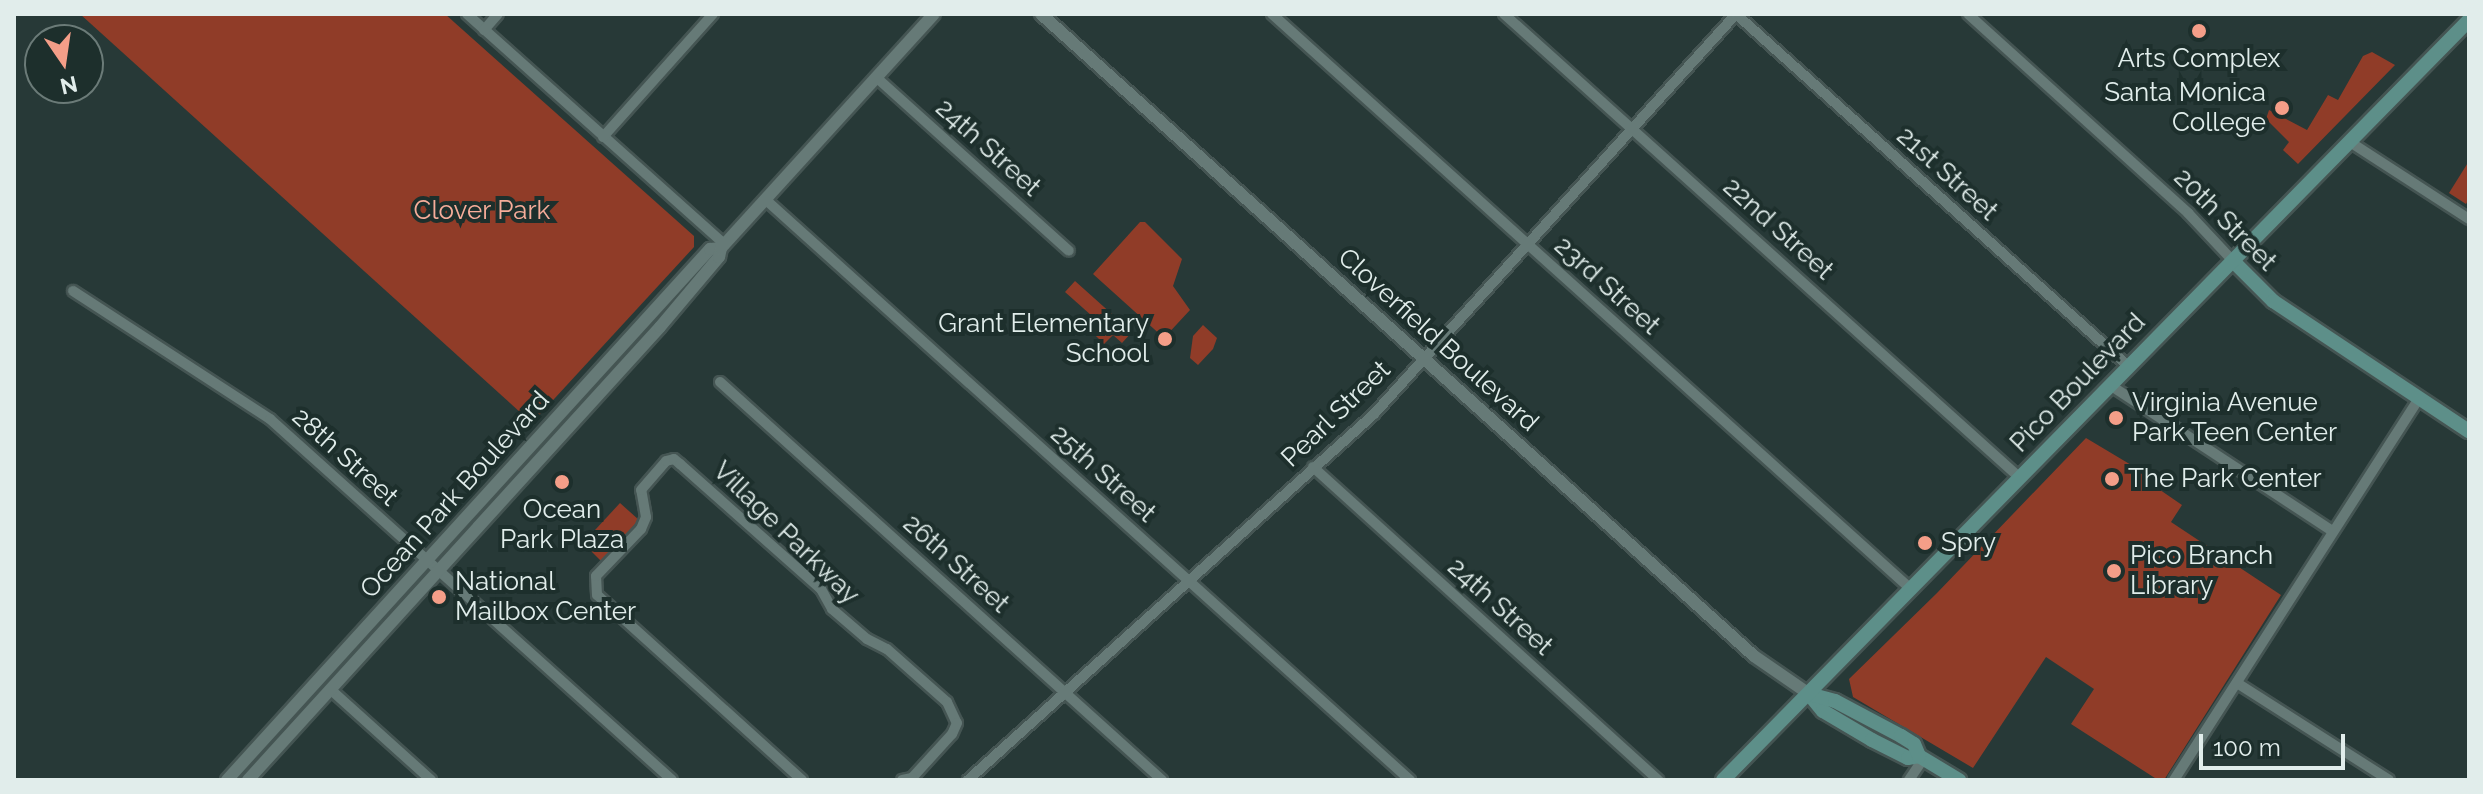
<!DOCTYPE html>
<html>
<head>
<meta charset="utf-8">
<style>
  body { margin:0 }
  #map { position:relative; width:2483px; height:794px; overflow:hidden; background:#273937; font-family:Raleway,sans-serif }
  div>[style] { position:absolute }
  [style*='--x'] { left:calc(var(--x)*1px); top:calc(var(--y)*1px); width:calc(var(--w)*1px); rotate:calc(var(--a)*1deg) }
  .green>* { inset:0; background:#903c28 }
  .roads { filter:drop-shadow(2px 0 #455553) drop-shadow(-2px 0 #455553) drop-shadow(0 2px #455553) drop-shadow(0 -2px #455553) }
  .minor>* { height:10px; margin:-5px; padding:0 5px; transform-origin:5px; border-radius:5px; background:#667a77 }
  .tertiary>* { height:12px; margin:-6px; padding:0 6px; transform-origin:6px; border-radius:6px; background:#667a77 }
  .secondary>* { height:14px; margin:-7px; padding:0 7px; transform-origin:7px; border-radius:7px; background:#5d8f89 }
  .dots>* { width:22px; height:22px; translate:-50% -50%; box-sizing:border-box; border:4px solid #1d2f2c; border-radius:50% }
  span { translate:-50% -50%; white-space:nowrap; text-align:center; line-height:1.15; -webkit-text-stroke:8px #1d2f2c; paint-order:stroke }
  .poi-label { font-size:26px; color:#e1edeb }
  .right { translate:-100% -50%; text-align:right }
  .left { translate:0 -50%; text-align:left }
  .street-label { font-size:26px; color:#e1edeb }
  .park-label { font-size:26px; color:#f7ad9a }
  .frame { position:absolute; inset:0; border:16px solid #e1edeb; pointer-events:none }
  .north { position:absolute; left:24px; top:24px; width:80px; height:80px; box-sizing:border-box; background:#1d2f2c; border:2px solid #6b7b78; border-radius:50%; rotate:167deg; font-size:22px; font-weight:700; line-height:32px; text-align:center; color:#e1edeb }
  .north::after { content:''; display:block; margin:auto; width:28px; height:36px; background:#f49e88; clip-path:polygon(50% 0,100% 100%,50% 72%,0 100%) }
  .scale { position:absolute; left:2199px; top:734px; width:146px; height:36px; box-sizing:border-box; border:4px solid #e1edeb; border-top:0; padding-left:10px; font-size:24px; line-height:28px; white-space:nowrap; color:#e1edeb; -webkit-text-stroke:6px #1d2f2c; paint-order:stroke }
</style>
</head>
<body>
<div id="map">
  <div class="green">
    <div style="clip-path:polygon(80px 14px,445px 14px,694px 236px,694px 247px,532px 423px)"></div>
    <div style="clip-path:polygon(2372px 52px,2395px 65px,2298px 164px,2283px 150px,2289px 142px,2266px 119px,2269px 110px,2307px 130px,2328px 95px,2338px 100px,2363px 56px)"></div>
    <div style="clip-path:polygon(2469px 161px,2469px 199px,2466px 204px,2449px 193px)"></div>
    <div style="clip-path:polygon(1140px 222px,1145px 222px,1182px 259px,1173px 286px,1190px 310px,1164px 338px,1093px 274px)"></div>
    <div style="clip-path:polygon(1075px 281px,1132px 332px,1122px 343px,1113px 335px,1104px 344px,1094px 334px,1101px 324px,1065px 292px)"></div>
    <div style="clip-path:polygon(1203px 325px,1217px 338px,1213px 349px,1198px 365px,1190px 358px,1193px 336px)"></div>
    <div style="clip-path:polygon(2086px 438px,2153px 478px,2150px 483px,2182px 505px,2171px 522px,2281px 595px,2164px 780px,2158px 780px,2071px 724px,2094px 689px,2046px 657px,1973px 768px,1853px 697px,1849px 679px,1937px 593px)"></div>
    <div style="clip-path:polygon(620px 503px,639px 520px,601px 561px,583px 543px)"></div>
  </div>
  <div class="roads">
    <div class="minor">
      <div style="--x:467;--y:14;--w:346;--a:41.8"></div>
      <div style="--x:1272;--y:14;--w:861;--a:41.99"></div>
      <div style="--x:1504;--y:14;--w:694;--a:41.96"></div>
      <div style="--x:1968;--y:14;--w:297;--a:42.1"></div>
      <div style="--x:2188;--y:213;--w:66;--a:46.8"></div>
      <div style="--x:484;--y:30;--w:21;--a:-49"></div>
      <div style="--x:877;--y:78;--w:258;--a:42"></div>
      <div style="--x:603;--y:137;--w:165;--a:-48.2"></div>
      <div style="--x:2350;--y:142;--w:142;--a:32.9"></div>
      <div style="--x:766;--y:200;--w:867;--a:42.01"></div>
      <div style="--x:73;--y:291;--w:235;--a:33"></div>
      <div style="--x:270;--y:419;--w:540;--a:41.92"></div>
      <div style="--x:720;--y:382;--w:595;--a:42"></div>
      <div style="--x:2110;--y:385;--w:266;--a:33.3"></div>
      <div style="--x:1313;--y:467;--w:466;--a:42.2"></div>
      <div style="--x:2237;--y:683;--w:180;--a:32.5"></div>
      <div style="--x:330;--y:689;--w:136;--a:42"></div>
      <div style="--x:802;--y:780;--w:276;--a:-137.9"></div>
      <div style="--x:597;--y:595;--w:19;--a:-93"></div>
      <div style="--x:596;--y:576;--w:65;--a:-46.2"></div>
      <div style="--x:641;--y:529;--w:13;--a:-67"></div>
      <div style="--x:646;--y:517;--w:27;--a:-100"></div>
      <div style="--x:641;--y:490;--w:38;--a:-49"></div>
      <div style="--x:666;--y:461;--w:8;--a:-14"></div>
      <div style="--x:674;--y:459;--w:8;--a:40"></div>
      <div style="--x:680;--y:464;--w:188;--a:41.6"></div>
      <div style="--x:821;--y:589;--w:23;--a:61"></div>
      <div style="--x:832;--y:609;--w:46;--a:40.6"></div>
      <div style="--x:867;--y:639;--w:22;--a:27"></div>
      <div style="--x:887;--y:649;--w:80;--a:41.5"></div>
      <div style="--x:947;--y:702;--w:23;--a:65"></div>
      <div style="--x:957;--y:723;--w:12;--a:114"></div>
      <div style="--x:952;--y:734;--w:59;--a:132.3"></div>
      <div style="--x:912;--y:778;--w:10;--a:169"></div>
      <div style="--x:968;--y:780;--w:547;--a:-42.03"></div>
      <div style="--x:1374;--y:414;--w:539;--a:-47.85"></div>
      <div style="--x:1736;--y:14;--w:527;--a:41.92"></div>
      <div style="--x:1909;--y:780;--w:25;--a:-56"></div>
      <div style="--x:2174;--y:780;--w:454;--a:-57.3"></div>
    </div>
    <div class="tertiary">
      <div style="--x:1041;--y:14;--w:959;--a:42"></div>
      <div style="--x:1754;--y:656;--w:67;--a:34.6"></div>
      <div style="--x:227;--y:780;--w:718;--a:-47.71"></div>
      <div style="--x:710;--y:249;--w:11;--a:-5"></div>
      <div style="--x:248;--y:780;--w:612;--a:-47.71"></div>
      <div style="--x:660;--y:327;--w:92;--a:-49.9"></div>
      <div style="--x:719;--y:257;--w:9;--a:-77"></div>
      <div style="--x:721;--y:248;--w:316;--a:-47.7"></div>
    </div>
    <div class="secondary">
      <div style="--x:2233;--y:261;--w:57;--a:45"></div>
      <div style="--x:2273;--y:301;--w:235;--a:33.6"></div>
      <div style="--x:1809;--y:694;--w:22;--a:51"></div>
      <div style="--x:1823;--y:711;--w:57;--a:30.6"></div>
      <div style="--x:1872;--y:740;--w:40;--a:26.6"></div>
      <div style="--x:1908;--y:758;--w:11;--a:-10"></div>
      <div style="--x:1919;--y:756;--w:47;--a:31"></div>
      <div style="--x:1809;--y:694;--w:27;--a:15"></div>
      <div style="--x:1835;--y:701;--w:75;--a:27.9"></div>
      <div style="--x:1901;--y:736;--w:15;--a:32"></div>
      <div style="--x:1914;--y:744;--w:13;--a:67"></div>
      <div style="--x:1723;--y:780;--w:1065;--a:-45.53"></div>
    </div>
  </div>
  <div class="dots">
    <div style="left:2199px;top:31px;background:#f49e88"></div>
    <div style="left:2282px;top:108px;background:#f49e88"></div>
    <div style="left:1165px;top:339px;background:#f49e88"></div>
    <div style="left:2116px;top:418px;background:#f49e88"></div>
    <div style="left:2112px;top:479px;background:#f49e88"></div>
    <div style="left:562px;top:482px;background:#f49e88"></div>
    <div style="left:1925px;top:543px;background:#f49e88"></div>
    <div style="left:2114px;top:571px;background:#f49e88"></div>
    <div style="left:439px;top:597px;background:#f49e88"></div>
  </div>
  <div class="poi-label">
    <span style="left:2199px;top:59px">Arts Complex</span>
    <span class="right" style="left:2266px;top:108px">Santa Monica<br>College</span>
    <span class="right" style="left:1149px;top:339px">Grant Elementary<br>School</span>
    <span class="left" style="left:2132px;top:418px">Virginia Avenue<br>Park Teen Center</span>
    <span class="left" style="left:2128px;top:479px">The Park Center</span>
    <span style="left:562px;top:525px">Ocean<br>Park Plaza</span>
    <span class="left" style="left:1941px;top:543px">Spry</span>
    <span class="left" style="left:2130px;top:571px">Pico Branch<br>Library</span>
    <span class="left" style="left:455px;top:597px">National<br>Mailbox Center</span>
  </div>
  <div class="street-label">
    <span style="left:988px;top:148px;rotate:42deg">24th Street</span>
    <span style="left:1947px;top:174px;rotate:42deg">21st Street</span>
    <span style="left:2225px;top:220px;rotate:45deg">20th Street</span>
    <span style="left:1778px;top:229px;rotate:42deg">22nd Street</span>
    <span style="left:1607px;top:286px;rotate:42deg">23rd Street</span>
    <span style="left:1438px;top:340px;rotate:42deg">Cloverfield Boulevard</span>
    <span style="left:2078px;top:383px;rotate:-46deg">Pico Boulevard</span>
    <span style="left:1336px;top:414px;rotate:-44deg">Pearl Street</span>
    <span style="left:345px;top:457px;rotate:42deg">28th Street</span>
    <span style="left:1103px;top:474px;rotate:42deg">25th Street</span>
    <span style="left:455px;top:495px;rotate:-48deg">Ocean Park Boulevard</span>
    <span style="left:786px;top:533px;rotate:44deg">Village Parkway</span>
    <span style="left:956px;top:564px;rotate:42deg">26th Street</span>
    <span style="left:1500px;top:607px;rotate:42deg">24th Street</span>
  </div>
  <div class="park-label">
    <span style="left:482px;top:211px">Clover Park</span>
  </div>
  <div class="frame"></div>
  <div class="north">N</div>
  <div class="scale">100 m</div>
</div>
</body>
</html>
